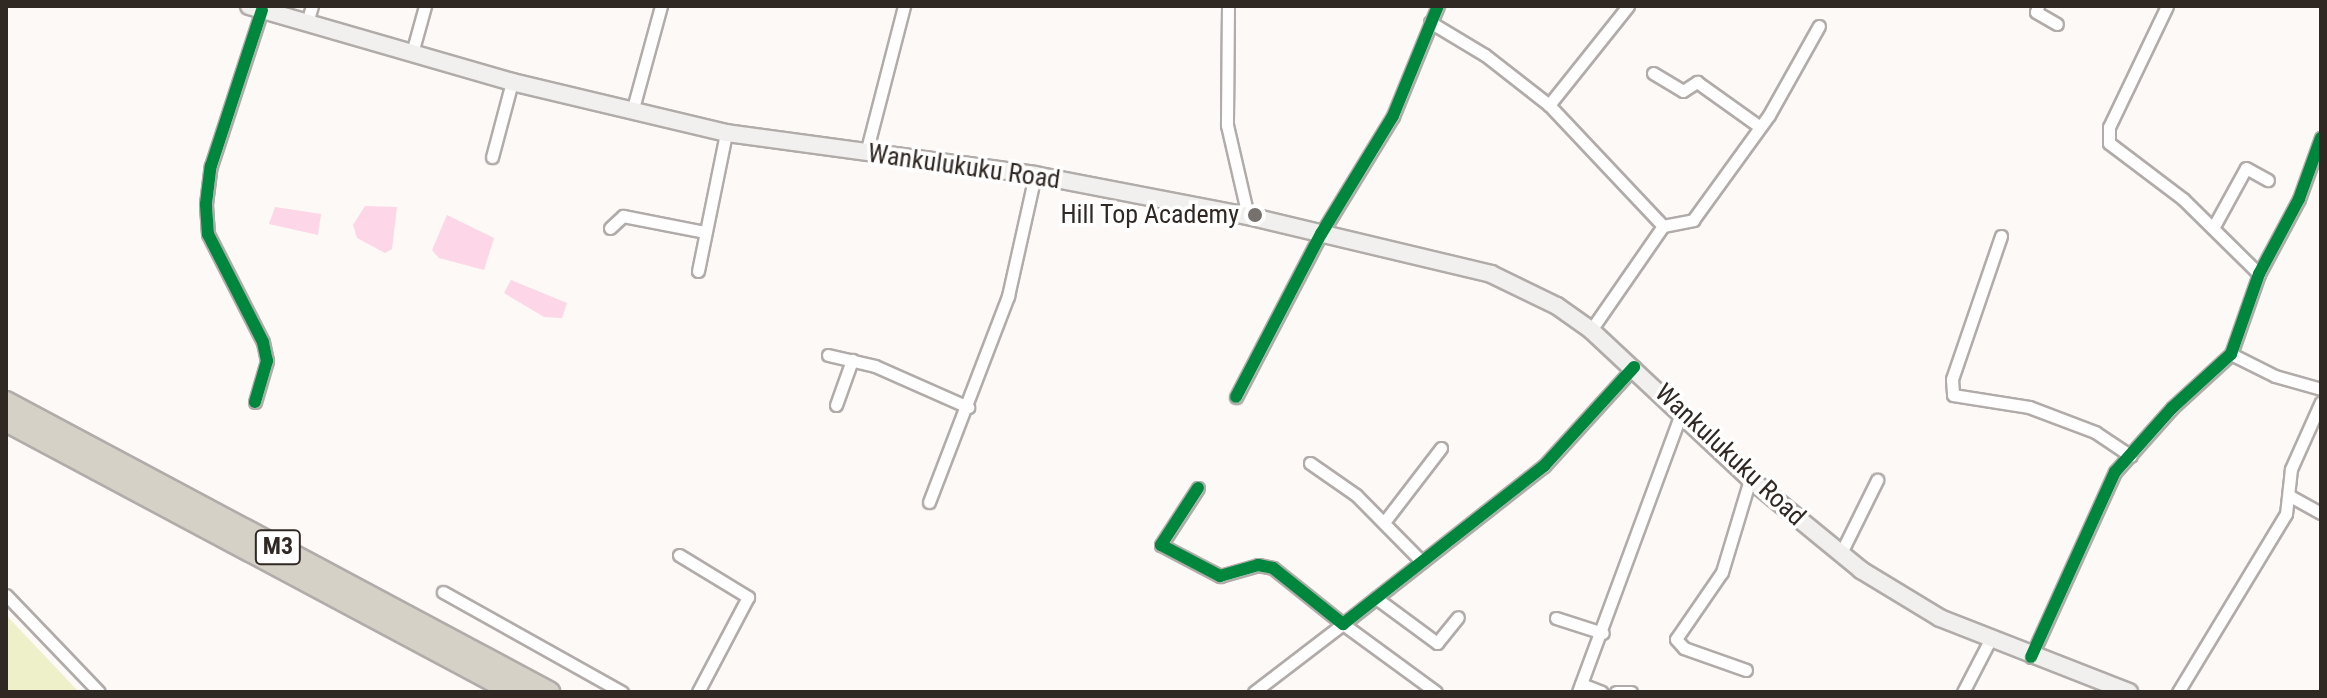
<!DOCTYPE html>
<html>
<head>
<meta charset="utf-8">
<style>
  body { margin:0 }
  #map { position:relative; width:2327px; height:698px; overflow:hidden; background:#fcf9f7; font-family:"Roboto Condensed",sans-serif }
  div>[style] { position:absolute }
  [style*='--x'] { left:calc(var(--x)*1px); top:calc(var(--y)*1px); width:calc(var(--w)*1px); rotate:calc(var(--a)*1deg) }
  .green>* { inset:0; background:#eef0ca }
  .water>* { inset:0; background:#fdd7e7 }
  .roads { filter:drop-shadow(2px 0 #b1aca9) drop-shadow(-2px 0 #b1aca9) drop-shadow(0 2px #b1aca9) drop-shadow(0 -2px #b1aca9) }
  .street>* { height:11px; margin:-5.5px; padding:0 5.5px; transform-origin:5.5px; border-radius:5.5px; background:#fffefe }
  .secondary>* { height:16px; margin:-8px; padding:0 8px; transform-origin:8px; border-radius:8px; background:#f2f0ee }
  .highway>* { height:20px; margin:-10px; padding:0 10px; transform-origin:10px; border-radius:10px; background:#d6d1c7 }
  .cycleway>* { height:12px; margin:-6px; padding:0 6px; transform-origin:6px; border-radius:6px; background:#00873e }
  .dots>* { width:22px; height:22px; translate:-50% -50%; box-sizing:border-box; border:4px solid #fff; border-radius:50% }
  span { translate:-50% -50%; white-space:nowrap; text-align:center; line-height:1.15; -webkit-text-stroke:7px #fff; paint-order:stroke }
  .shield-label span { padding:2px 6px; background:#fff; border:2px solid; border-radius:6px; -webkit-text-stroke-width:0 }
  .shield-label { font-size:24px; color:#302823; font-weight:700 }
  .street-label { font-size:26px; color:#302823 }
  .poi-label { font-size:26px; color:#302823 }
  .right { translate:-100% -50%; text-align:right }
  .frame { position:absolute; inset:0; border:8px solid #302823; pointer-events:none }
</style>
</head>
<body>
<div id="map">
  <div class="green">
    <div style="clip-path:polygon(6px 615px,79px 692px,6px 692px)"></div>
  </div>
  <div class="water">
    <div style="clip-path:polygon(365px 206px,397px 207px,392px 249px,385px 253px,357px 238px,353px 225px)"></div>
    <div style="clip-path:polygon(275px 207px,321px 214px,318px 235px,269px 224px)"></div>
    <div style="clip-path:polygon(447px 215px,494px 238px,484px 270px,439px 258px,432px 250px)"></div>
    <div style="clip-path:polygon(511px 280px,567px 303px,562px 318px,544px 317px,504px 293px)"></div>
  </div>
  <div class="roads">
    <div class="street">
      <div style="--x:1228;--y:6;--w:119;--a:90.5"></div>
      <div style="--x:1227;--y:125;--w:93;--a:77"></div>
      <div style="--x:1628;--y:6;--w:127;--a:128.6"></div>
      <div style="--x:1549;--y:105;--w:166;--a:46.7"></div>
      <div style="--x:2038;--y:6;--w:6;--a:108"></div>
      <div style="--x:2036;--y:12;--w:24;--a:30"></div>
      <div style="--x:2167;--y:6;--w:134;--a:115.6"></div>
      <div style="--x:2109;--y:127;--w:16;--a:90"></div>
      <div style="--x:2109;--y:143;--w:93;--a:37.1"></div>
      <div style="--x:2183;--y:199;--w:107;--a:44.6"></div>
      <div style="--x:1430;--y:22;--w:64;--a:31"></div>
      <div style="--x:1485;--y:55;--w:81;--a:38"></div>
      <div style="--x:307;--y:23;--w:18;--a:-74"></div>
      <div style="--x:412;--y:53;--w:49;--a:-74.5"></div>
      <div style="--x:1653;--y:73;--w:35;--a:31"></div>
      <div style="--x:1683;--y:91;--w:17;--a:-33"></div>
      <div style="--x:1697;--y:82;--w:77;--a:35.5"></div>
      <div style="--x:632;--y:112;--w:110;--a:-74.7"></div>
      <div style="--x:866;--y:153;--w:152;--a:-75.5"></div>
      <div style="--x:492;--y:157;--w:78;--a:-75.1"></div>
      <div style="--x:1663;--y:226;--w:31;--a:-11"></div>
      <div style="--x:1693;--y:220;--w:130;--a:-54.1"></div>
      <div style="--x:1769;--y:115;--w:102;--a:-60.7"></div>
      <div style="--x:610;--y:228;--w:18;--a:-43"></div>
      <div style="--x:623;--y:216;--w:84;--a:11"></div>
      <div style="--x:2213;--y:228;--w:68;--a:-61.2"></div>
      <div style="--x:2246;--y:168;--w:25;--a:29"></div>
      <div style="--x:2001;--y:236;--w:151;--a:108.9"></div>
      <div style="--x:1952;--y:379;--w:16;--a:86"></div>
      <div style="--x:1953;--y:395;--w:77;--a:9"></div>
      <div style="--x:2029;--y:407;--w:71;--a:20.7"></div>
      <div style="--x:2095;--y:432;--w:43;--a:33.7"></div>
      <div style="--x:698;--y:271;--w:141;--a:-78.5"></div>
      <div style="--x:1591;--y:330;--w:126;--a:-55.3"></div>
      <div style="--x:2231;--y:354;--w:49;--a:26.6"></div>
      <div style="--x:2275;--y:376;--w:48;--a:15.8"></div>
      <div style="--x:828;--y:355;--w:48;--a:13.2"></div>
      <div style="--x:875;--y:366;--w:102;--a:23.8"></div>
      <div style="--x:1236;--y:397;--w:184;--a:-62.5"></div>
      <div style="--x:1321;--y:234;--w:138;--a:-58.6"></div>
      <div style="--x:1393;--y:116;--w:119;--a:-67.8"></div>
      <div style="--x:255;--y:402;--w:43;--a:-73.7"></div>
      <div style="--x:267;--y:361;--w:19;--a:-102"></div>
      <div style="--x:263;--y:342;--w:121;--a:-117"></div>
      <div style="--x:208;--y:234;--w:30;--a:-94"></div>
      <div style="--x:206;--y:204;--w:38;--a:-83"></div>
      <div style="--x:211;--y:166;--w:164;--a:-71.9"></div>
      <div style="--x:836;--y:405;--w:48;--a:-70.4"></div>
      <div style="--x:1310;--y:463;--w:56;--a:34.8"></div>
      <div style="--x:1356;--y:495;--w:94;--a:45.4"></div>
      <div style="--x:1198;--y:488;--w:68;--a:123"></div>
      <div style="--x:1161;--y:545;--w:67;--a:27.7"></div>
      <div style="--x:1220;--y:576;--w:40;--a:-16"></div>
      <div style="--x:1258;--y:565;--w:15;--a:11"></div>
      <div style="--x:1273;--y:568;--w:90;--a:38.7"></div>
      <div style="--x:1343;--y:624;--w:256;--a:-38.2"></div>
      <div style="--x:1544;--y:466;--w:134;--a:-47.7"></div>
      <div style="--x:2290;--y:496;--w:35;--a:29"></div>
      <div style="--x:929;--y:502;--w:221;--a:-69"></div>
      <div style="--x:1008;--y:296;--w:124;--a:-77.4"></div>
      <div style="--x:1385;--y:521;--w:92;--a:-52.5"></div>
      <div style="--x:679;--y:555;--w:81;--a:31.3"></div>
      <div style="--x:748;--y:597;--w:107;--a:117.8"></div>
      <div style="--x:1840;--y:555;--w:84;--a:-63.7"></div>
      <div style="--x:443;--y:592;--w:205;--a:29.2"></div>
      <div style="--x:6;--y:595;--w:134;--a:46.2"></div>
      <div style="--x:1376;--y:598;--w:76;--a:36.4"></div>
      <div style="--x:1437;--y:643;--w:33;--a:-51"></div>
      <div style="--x:1556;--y:618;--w:49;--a:17.7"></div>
      <div style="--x:2031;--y:657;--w:203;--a:-65.6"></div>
      <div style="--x:2115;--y:472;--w:86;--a:-48.3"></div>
      <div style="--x:2172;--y:408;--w:80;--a:-42.5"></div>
      <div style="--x:2231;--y:354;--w:85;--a:-70.7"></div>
      <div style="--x:2259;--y:274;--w:85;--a:-61.9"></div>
      <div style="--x:2299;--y:199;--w:65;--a:-70.2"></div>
      <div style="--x:1746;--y:670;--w:66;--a:-160.5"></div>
      <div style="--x:1684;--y:648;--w:12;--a:-132"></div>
      <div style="--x:1676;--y:639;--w:81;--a:-55.5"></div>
      <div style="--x:1722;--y:572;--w:97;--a:-73.2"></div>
      <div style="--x:1581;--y:684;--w:22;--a:21"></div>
      <div style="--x:1254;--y:692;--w:112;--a:-37.4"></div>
      <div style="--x:1343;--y:624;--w:115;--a:36.2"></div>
      <div style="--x:1578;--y:692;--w:300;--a:-69.7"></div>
      <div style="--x:1616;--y:692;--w:15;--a:0"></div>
      <div style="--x:1963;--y:692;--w:59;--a:-62.6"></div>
      <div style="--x:2178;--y:692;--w:208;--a:-58.8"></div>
      <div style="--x:2286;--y:514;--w:45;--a:-83.7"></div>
      <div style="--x:2291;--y:469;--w:73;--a:-65.9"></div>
    </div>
    <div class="secondary">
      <div style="--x:249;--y:6;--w:274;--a:16.1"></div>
      <div style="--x:512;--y:82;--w:220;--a:13.4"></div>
      <div style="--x:726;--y:133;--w:312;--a:7.7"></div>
      <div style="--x:1035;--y:175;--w:217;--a:10.9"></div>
      <div style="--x:1248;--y:216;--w:250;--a:13.4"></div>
      <div style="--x:1491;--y:274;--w:73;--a:25.9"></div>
      <div style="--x:1557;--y:306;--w:42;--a:35.2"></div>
      <div style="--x:1591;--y:330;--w:218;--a:43.1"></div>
      <div style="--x:1750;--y:479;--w:144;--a:39.3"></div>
      <div style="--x:1861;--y:570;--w:92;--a:31.3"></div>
      <div style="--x:1940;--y:618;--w:203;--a:21.4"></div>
    </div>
    <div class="highway">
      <div style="--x:6;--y:402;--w:616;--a:28.11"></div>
      <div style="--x:6;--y:421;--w:576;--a:28.08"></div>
    </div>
  </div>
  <div class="cycleway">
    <div style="--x:1236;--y:397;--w:184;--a:-62.5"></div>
    <div style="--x:1321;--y:234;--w:138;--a:-58.6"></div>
    <div style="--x:1393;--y:116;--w:119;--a:-67.8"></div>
    <div style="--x:255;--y:402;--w:43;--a:-73.7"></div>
    <div style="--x:267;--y:361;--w:19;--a:-102"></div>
    <div style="--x:263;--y:342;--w:121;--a:-117"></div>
    <div style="--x:208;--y:234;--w:30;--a:-94"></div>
    <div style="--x:206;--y:204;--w:38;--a:-83"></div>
    <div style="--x:211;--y:166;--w:164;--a:-71.9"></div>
    <div style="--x:1198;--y:488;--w:68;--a:123"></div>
    <div style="--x:1161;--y:545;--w:67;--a:27.7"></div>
    <div style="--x:1220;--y:576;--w:40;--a:-16"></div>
    <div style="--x:1258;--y:565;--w:15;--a:11"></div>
    <div style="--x:1273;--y:568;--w:90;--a:38.7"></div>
    <div style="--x:1343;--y:624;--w:256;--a:-38.2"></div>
    <div style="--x:1544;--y:466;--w:134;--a:-47.7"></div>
    <div style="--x:2031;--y:657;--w:203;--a:-65.6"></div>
    <div style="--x:2115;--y:472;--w:86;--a:-48.3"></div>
    <div style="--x:2172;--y:408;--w:80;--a:-42.5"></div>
    <div style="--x:2231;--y:354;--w:85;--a:-70.7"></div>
    <div style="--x:2259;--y:274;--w:85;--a:-61.9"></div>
    <div style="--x:2299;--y:199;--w:65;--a:-70.2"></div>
  </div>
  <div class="dots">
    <div style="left:1255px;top:215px;background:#77716d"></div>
  </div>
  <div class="shield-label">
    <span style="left:278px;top:547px">M3</span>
  </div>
  <div class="street-label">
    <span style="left:964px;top:167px;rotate:8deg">Wankulukuku Road</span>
    <span style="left:1730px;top:455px;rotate:43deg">Wankulukuku Road</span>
  </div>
  <div class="poi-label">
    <span class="right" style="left:1239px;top:215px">Hill Top Academy</span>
  </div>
  <div class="frame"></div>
</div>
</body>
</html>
